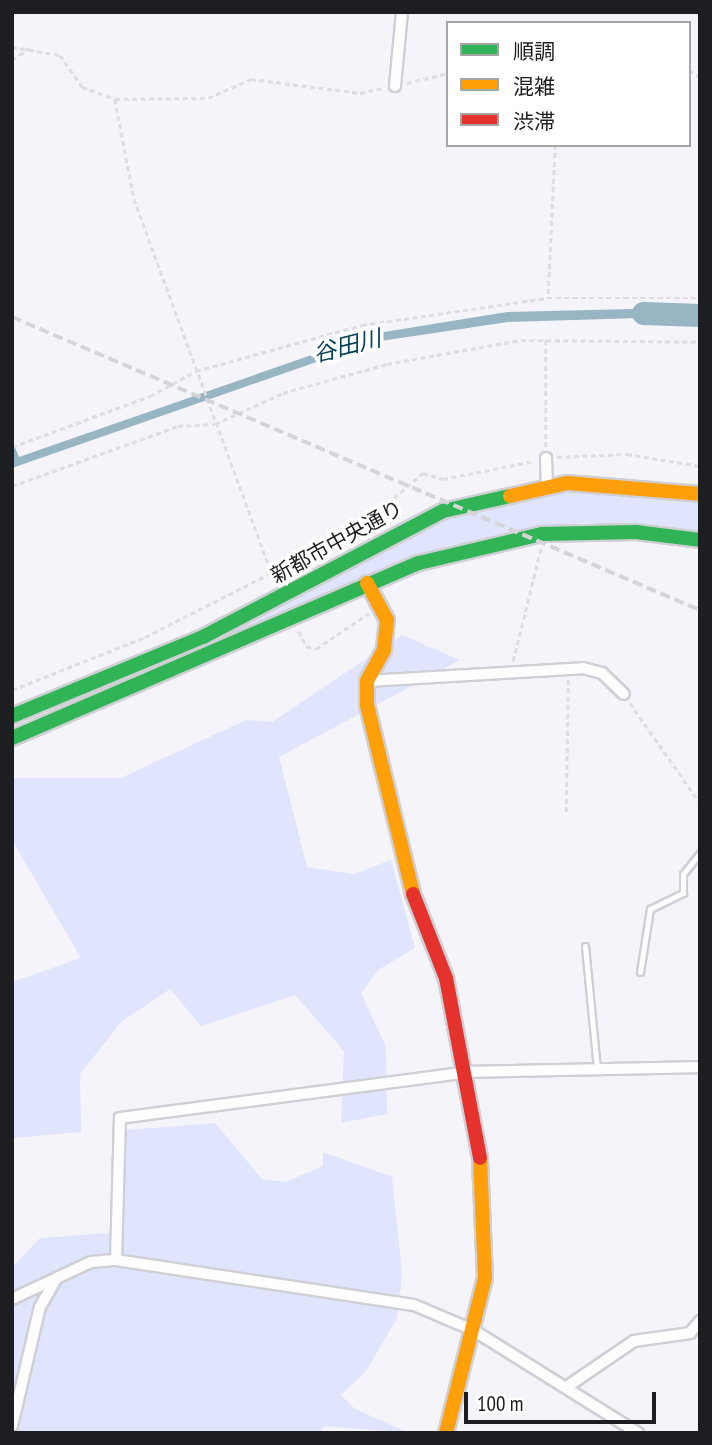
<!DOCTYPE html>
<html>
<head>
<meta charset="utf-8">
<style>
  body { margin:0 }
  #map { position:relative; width:712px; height:1445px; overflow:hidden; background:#f4f4fa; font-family:"PT Sans Narrow","Noto Sans JP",sans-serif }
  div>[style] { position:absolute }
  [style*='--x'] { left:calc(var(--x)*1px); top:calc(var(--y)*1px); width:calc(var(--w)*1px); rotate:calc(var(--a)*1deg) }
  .green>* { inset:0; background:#e0e4fc }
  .water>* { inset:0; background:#98b5c4 }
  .river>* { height:23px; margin:-11.5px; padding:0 11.5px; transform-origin:11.5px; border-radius:11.5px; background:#98b5c4 }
  .path>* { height:2.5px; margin-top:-1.25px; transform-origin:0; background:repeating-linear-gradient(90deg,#dedee0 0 5px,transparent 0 8.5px) }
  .roads { filter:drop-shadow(2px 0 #cfd0d5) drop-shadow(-2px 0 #cfd0d5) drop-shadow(0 2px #cfd0d5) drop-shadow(0 -2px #cfd0d5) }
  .lane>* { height:5px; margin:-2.5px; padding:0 2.5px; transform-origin:2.5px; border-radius:2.5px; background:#fdfdfe }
  .street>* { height:10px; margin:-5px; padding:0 5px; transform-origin:5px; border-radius:5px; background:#fdfdfe }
  .fast>* { height:14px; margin:-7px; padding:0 7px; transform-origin:7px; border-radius:7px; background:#30b455 }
  .slow>* { height:14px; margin:-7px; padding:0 7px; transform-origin:7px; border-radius:7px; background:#ff9f0a }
  .jam>* { height:14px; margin:-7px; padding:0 7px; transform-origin:7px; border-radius:7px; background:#e5322d }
  .rail>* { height:3.5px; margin-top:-1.75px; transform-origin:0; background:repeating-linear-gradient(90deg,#d5d5d7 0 10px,transparent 0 15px) }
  span { translate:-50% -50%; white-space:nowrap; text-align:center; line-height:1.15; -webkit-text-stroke:7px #fff; paint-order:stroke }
  .street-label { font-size:21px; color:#1d1e22 }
  .water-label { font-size:23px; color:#034257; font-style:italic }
  .frame { position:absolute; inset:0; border:14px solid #1d1e22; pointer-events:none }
  .legend { position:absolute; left:446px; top:21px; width:245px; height:126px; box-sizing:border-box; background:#fff; border:2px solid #a5a5a7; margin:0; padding:9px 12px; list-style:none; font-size:21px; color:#1d1e22 }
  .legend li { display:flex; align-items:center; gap:14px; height:35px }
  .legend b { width:35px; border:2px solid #a5a5a7 }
  .scale { position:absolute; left:464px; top:1392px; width:192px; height:32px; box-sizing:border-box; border:4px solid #1d1e22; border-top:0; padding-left:9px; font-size:21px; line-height:24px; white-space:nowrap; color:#1d1e22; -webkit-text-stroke:5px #fff; paint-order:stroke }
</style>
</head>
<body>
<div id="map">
  <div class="green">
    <div style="clip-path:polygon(580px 490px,700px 502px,700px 532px,583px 523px,447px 546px,12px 730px,243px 626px,439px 520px)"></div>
    <div style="clip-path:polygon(402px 635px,460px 660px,279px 757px,307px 867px,354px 874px,391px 860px,415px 948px,378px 970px,361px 993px,386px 1047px,387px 1114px,341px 1123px,344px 1051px,295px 995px,201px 1026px,170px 989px,121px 1022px,80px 1074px,81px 1132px,12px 1138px,12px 982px,81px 958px,12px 840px,12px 778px,121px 778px,246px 720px,272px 722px)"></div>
    <div style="clip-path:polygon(215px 1123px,262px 1179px,286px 1182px,323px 1166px,323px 1152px,392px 1177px,402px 1273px,397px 1318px,366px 1371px,341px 1395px,355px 1409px,409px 1433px,325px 1426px,320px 1433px,12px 1433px,12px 1267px,40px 1238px,122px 1232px,127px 1130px)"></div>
  </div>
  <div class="water">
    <div style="clip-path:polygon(673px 308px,672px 317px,508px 322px,374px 342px,12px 468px,12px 440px,19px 457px,372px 334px,507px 312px)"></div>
  </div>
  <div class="river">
    <div style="--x:643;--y:313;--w:57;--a:2"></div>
  </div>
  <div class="path">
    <div style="--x:12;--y:47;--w:49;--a:9.5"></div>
    <div style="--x:60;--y:55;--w:39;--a:55"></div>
    <div style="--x:82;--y:87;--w:35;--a:20"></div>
    <div style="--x:115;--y:99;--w:93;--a:-0.6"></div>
    <div style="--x:208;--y:98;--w:47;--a:-23.8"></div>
    <div style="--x:251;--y:79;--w:110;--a:7.3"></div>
    <div style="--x:360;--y:93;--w:24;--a:-12"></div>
    <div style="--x:12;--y:60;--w:21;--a:-35"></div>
    <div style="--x:689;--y:70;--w:13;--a:32"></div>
    <div style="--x:407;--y:83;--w:42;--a:-13.7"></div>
    <div style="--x:115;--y:99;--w:102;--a:79.2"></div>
    <div style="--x:134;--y:199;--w:409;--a:69.8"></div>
    <div style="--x:548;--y:294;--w:149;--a:-87.3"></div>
    <div style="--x:546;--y:340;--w:108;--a:90"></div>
    <div style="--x:12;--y:447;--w:147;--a:-20.3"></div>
    <div style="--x:150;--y:396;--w:52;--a:-28.5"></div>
    <div style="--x:196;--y:371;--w:172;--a:-15.5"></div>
    <div style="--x:362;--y:325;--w:187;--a:-8.3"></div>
    <div style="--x:547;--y:298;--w:153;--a:0"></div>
    <div style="--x:557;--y:457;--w:70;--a:-2.5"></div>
    <div style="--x:627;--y:454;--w:74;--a:9.3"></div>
    <div style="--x:12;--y:486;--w:177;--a:-19.9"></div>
    <div style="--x:178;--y:426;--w:37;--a:-3"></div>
    <div style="--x:215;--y:424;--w:75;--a:-24.5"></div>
    <div style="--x:283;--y:393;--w:108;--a:-15.6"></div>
    <div style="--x:387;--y:364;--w:136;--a:-10.2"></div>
    <div style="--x:521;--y:340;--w:179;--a:0.6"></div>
    <div style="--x:299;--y:631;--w:17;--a:65"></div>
    <div style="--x:306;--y:646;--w:10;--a:17"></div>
    <div style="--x:316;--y:649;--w:64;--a:-34.2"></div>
    <div style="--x:513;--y:661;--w:116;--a:-76.1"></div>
    <div style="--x:12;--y:690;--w:143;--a:-21.7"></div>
    <div style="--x:145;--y:637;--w:141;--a:-26.9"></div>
    <div style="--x:271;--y:573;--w:144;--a:-31.4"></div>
    <div style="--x:394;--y:498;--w:38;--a:-41"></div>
    <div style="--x:423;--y:473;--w:21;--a:17"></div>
    <div style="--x:443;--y:479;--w:93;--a:-11.2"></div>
    <div style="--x:630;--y:703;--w:122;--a:55"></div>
    <div style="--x:566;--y:812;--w:133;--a:-89.1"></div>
  </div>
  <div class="roads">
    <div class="lane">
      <div style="--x:585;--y:946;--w:124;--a:84.4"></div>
      <div style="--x:640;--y:972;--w:64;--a:-81"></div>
      <div style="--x:650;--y:909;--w:37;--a:-26"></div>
      <div style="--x:683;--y:893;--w:19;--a:-90"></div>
      <div style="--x:683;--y:874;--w:27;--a:-51"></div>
    </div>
    <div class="street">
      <div style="--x:395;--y:86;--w:74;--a:-84.6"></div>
      <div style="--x:546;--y:458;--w:28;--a:88"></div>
      <div style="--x:367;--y:681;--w:216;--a:-3.4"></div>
      <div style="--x:583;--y:668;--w:20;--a:15"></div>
      <div style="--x:602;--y:673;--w:30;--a:44"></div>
      <div style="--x:116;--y:1260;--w:301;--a:8.6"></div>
      <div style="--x:414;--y:1305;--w:64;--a:23"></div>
      <div style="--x:473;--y:1330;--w:195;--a:32"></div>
      <div style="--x:12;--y:1299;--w:87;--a:-25.1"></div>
      <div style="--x:91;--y:1262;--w:25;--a:-5"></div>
      <div style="--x:116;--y:1260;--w:142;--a:-88.4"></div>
      <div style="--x:120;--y:1118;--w:351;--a:-7.5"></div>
      <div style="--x:468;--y:1072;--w:232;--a:-1.2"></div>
      <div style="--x:568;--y:1386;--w:80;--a:-34.3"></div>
      <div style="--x:634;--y:1341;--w:57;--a:-8.1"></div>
      <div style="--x:690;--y:1333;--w:16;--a:-50"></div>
      <div style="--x:12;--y:1426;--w:122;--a:-76.8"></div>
      <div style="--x:40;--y:1307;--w:34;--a:-60"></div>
    </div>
    <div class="fast">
      <div style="--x:12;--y:716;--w:207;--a:-22.5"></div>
      <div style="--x:203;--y:637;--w:271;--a:-27.7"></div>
      <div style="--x:443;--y:511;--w:69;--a:-12.6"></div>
      <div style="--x:12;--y:738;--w:443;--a:-23.3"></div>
      <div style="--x:419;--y:563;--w:126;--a:-13.3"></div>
      <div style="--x:542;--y:534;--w:94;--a:-1.2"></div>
      <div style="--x:636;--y:532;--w:64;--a:7.1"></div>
    </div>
    <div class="slow">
      <div style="--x:510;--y:496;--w:58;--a:-12.8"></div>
      <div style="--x:567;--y:483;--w:133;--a:4.7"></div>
      <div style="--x:367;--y:583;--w:42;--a:61.6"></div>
      <div style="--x:387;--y:620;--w:30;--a:96"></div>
      <div style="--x:384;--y:650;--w:35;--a:119"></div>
      <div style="--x:367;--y:681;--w:24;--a:90"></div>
      <div style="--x:367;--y:705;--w:195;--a:76.3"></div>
      <div style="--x:446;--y:1433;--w:160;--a:-75.9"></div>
      <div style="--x:485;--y:1278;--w:120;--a:-92.4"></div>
    </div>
    <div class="jam">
      <div style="--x:413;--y:894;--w:90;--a:68.6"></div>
      <div style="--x:446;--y:978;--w:183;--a:79.3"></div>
    </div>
  </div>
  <div class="rail">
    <div style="--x:12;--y:317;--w:748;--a:23.07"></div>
  </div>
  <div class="street-label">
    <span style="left:337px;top:542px;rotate:-29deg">新都市中央通り</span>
  </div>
  <div class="water-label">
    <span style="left:347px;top:346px;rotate:-14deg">谷田川</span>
  </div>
  <div class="frame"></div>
  <ul class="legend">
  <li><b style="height:9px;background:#30b455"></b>順調</li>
  <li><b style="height:9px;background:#ff9f0a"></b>混雑</li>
  <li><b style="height:9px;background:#e5322d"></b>渋滞</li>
  </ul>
  <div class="scale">100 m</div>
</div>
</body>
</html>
